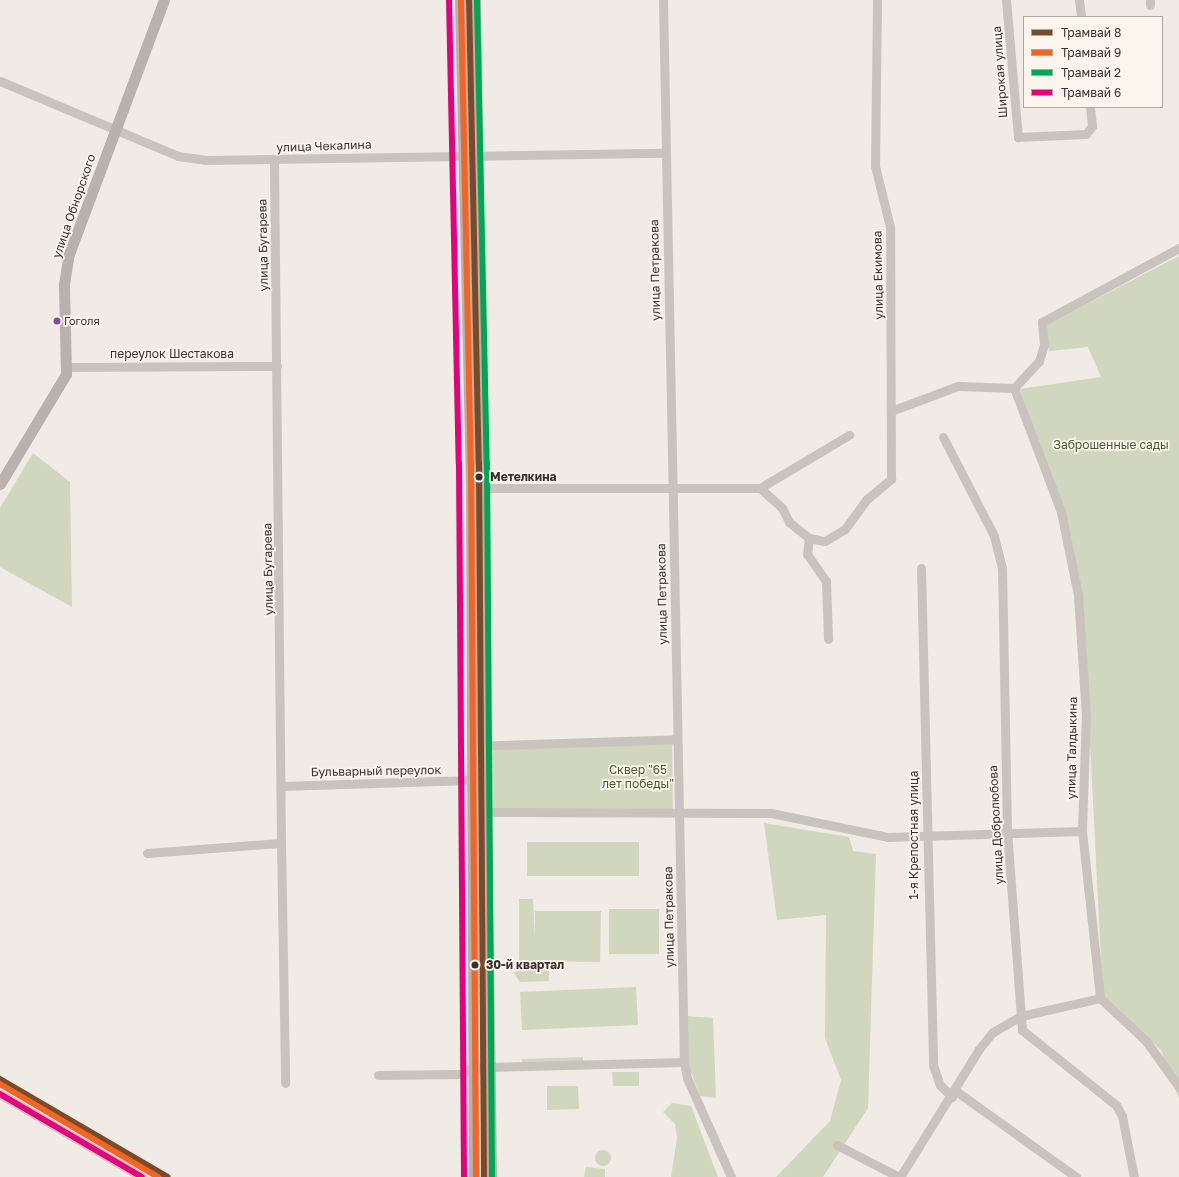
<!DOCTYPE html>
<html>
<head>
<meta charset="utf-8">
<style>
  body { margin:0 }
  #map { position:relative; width:1179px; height:1177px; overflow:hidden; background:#f0ebe5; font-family:"Golos Text",sans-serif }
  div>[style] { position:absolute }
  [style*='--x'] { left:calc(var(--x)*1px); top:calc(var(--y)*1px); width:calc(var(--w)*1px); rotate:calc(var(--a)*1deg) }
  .green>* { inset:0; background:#d1d6bf }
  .round { border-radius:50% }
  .minor>* { height:9px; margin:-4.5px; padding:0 4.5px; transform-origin:4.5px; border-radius:4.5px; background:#c9c3be }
  .major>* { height:11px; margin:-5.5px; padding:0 5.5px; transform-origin:5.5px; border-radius:5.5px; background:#b8b1ad }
  .tram-1>* { height:6px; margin:-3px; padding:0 3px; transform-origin:3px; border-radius:3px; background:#7a4b2a }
  .tram-2>* { height:6px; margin:-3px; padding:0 3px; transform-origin:3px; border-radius:3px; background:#f26522 }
  .tram-3>* { height:6px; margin:-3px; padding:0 3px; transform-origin:3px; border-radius:3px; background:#00a651 }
  .tram-4>* { height:6px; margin:-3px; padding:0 3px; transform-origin:3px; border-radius:3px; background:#e5007d }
  .dots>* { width:11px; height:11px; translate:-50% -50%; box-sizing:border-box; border:2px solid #fbf5ee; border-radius:50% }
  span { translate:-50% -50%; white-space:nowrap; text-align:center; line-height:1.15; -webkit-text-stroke:3.5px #fbf5ee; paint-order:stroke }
  .bus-label { font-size:11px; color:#3b302b }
  .left { translate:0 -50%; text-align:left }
  .street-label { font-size:12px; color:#3b302b }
  .park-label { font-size:12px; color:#4a5a2e }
  .stop-label { font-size:12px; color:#3b302b; font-weight:700 }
  .legend { position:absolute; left:1023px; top:16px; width:140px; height:92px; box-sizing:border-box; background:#fbf5ee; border:1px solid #aea6a0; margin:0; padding:5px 7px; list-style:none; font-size:12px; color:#3b302b }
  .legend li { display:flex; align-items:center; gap:8px; height:20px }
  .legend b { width:20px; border:1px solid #aea6a0 }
</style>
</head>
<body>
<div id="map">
  <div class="green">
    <div style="clip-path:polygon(1179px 256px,1179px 1099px,1161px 1050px,1103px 998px,1083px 606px,1059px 501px,1020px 389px,1101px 377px,1088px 347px,1049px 351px,1046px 325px)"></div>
    <div style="clip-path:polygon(33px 453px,70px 482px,72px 607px,0 567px,0 508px)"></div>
    <div style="clip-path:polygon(672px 741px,673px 811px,491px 810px,491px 745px)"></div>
    <div style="clip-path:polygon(764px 823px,849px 837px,853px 851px,876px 854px,868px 1108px,823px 1177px,776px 1177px,830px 1121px,841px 1080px,825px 1038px,826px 915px,777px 920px)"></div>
    <div style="clip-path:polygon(527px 842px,639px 842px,639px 876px,527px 876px)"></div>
    <div style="clip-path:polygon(519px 899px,533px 899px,535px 937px,535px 911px,601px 911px,600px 962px,535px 961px,535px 965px,549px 969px,549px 981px,520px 982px,513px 972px,519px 971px)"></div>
    <div style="clip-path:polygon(609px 909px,659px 909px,659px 954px,609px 954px)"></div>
    <div style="clip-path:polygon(636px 987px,638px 1025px,522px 1030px,520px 992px)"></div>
    <div style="clip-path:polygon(687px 1016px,713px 1018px,716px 1098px,700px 1096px,687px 1062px)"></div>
    <div style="clip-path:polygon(583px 1057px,583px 1063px,522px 1065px,522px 1059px)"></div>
    <div style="clip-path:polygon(612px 1072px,639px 1072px,639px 1086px,613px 1086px)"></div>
    <div style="clip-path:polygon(547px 1086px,578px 1086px,579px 1109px,547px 1110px)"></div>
    <div style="clip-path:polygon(672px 1103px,691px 1106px,718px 1177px,671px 1177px,677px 1138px,675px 1124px,663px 1112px)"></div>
    <div class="round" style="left:595px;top:1150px;width:16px;height:16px"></div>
    <div style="clip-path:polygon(586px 1167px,605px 1169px,605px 1177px,584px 1177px)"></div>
  </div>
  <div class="minor">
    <div style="--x:663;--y:0;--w:1062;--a:88.87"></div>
    <div style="--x:684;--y:1062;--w:16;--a:79"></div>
    <div style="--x:687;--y:1078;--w:108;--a:66"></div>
    <div style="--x:1006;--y:0;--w:138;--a:85"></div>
    <div style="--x:1018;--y:137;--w:68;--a:-2.5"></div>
    <div style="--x:1086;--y:134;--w:10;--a:-53"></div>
    <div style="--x:1092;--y:126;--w:19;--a:-96"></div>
    <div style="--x:1079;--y:0;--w:17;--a:83"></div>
    <div style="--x:1150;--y:0;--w:5;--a:90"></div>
    <div style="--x:0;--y:81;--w:193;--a:22.8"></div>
    <div style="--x:178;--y:156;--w:27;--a:8"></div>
    <div style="--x:205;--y:160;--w:460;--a:-0.9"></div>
    <div style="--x:68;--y:367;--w:209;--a:-0.3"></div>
    <div style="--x:1014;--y:388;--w:133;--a:69.2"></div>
    <div style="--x:1061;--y:512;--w:85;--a:78.4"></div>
    <div style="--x:1078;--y:595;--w:119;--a:86.2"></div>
    <div style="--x:1086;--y:714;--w:117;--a:92"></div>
    <div style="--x:1082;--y:831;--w:168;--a:83.8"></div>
    <div style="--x:1100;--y:998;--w:63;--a:43.1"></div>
    <div style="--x:1146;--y:1041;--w:57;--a:54.3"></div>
    <div style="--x:1014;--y:388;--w:37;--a:-47"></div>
    <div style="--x:1039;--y:361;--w:17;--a:-73"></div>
    <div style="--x:1044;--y:345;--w:23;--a:-95"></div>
    <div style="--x:1042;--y:322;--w:156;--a:-28.4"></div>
    <div style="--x:891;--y:411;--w:72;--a:-20.5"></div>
    <div style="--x:958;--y:386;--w:56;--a:2"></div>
    <div style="--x:943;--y:437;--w:111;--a:62.7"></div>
    <div style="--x:994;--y:536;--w:33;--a:76"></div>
    <div style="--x:1002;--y:568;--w:263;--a:88.9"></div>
    <div style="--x:1007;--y:831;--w:200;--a:85.7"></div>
    <div style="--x:1022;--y:1030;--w:120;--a:38.6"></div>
    <div style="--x:1116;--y:1105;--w:13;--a:61"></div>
    <div style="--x:1122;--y:1116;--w:62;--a:78.9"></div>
    <div style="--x:483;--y:488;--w:277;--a:0"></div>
    <div style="--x:760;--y:488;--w:30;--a:42"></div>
    <div style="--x:782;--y:508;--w:16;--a:63"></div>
    <div style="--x:789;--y:522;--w:26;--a:39"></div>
    <div style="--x:809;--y:538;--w:16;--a:11"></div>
    <div style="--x:825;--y:541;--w:23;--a:-31"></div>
    <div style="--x:845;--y:529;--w:36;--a:-54"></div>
    <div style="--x:866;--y:500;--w:33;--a:-40"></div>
    <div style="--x:891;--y:479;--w:252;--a:-90.2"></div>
    <div style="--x:890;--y:227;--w:63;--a:-103.8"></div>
    <div style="--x:875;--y:166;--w:166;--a:-89.3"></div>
    <div style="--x:760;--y:488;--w:104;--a:-30.8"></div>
    <div style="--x:809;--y:538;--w:16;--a:97"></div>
    <div style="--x:807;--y:554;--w:33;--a:55"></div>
    <div style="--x:826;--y:581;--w:58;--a:88"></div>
    <div style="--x:921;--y:568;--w:497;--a:88.6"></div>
    <div style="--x:933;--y:1065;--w:21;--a:71"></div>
    <div style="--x:940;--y:1085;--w:17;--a:45"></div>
    <div style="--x:471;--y:746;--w:206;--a:-1.9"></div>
    <div style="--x:281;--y:786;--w:190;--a:-1.8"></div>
    <div style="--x:486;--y:812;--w:285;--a:0.2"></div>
    <div style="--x:771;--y:813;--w:119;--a:11.6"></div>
    <div style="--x:888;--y:837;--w:194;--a:-1.8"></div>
    <div style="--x:281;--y:843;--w:240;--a:89"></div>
    <div style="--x:147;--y:853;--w:134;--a:-4.3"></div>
    <div style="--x:281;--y:843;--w:683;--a:-90.59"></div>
    <div style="--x:378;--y:1075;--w:83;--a:-0.7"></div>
    <div style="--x:461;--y:1074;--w:13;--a:-29"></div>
    <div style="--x:472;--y:1068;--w:17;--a:-3"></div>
    <div style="--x:489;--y:1067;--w:195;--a:-1.5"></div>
    <div style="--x:956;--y:1091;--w:148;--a:35.6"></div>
    <div style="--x:0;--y:1094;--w:164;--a:30.3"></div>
    <div style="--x:837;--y:1145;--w:70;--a:27.3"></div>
    <div style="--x:900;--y:1177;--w:150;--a:-58.3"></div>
    <div style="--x:979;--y:1049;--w:22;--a:-51"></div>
    <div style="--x:993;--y:1032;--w:32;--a:-30"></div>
    <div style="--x:1021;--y:1016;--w:81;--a:-12.8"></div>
  </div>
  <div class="major">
    <div style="--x:460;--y:0;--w:488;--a:88.7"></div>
    <div style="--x:471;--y:488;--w:689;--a:89.75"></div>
    <div style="--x:475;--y:0;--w:1177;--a:89.22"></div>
    <div style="--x:0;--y:484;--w:128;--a:-59"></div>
    <div style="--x:66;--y:374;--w:90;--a:-91.3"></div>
    <div style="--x:64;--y:284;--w:30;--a:-81"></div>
    <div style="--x:69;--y:254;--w:271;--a:-69.5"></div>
  </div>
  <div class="tram-1">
    <div style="--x:469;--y:0;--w:463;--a:88.8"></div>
    <div style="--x:479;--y:463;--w:714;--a:89.6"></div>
    <div style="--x:0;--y:1079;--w:194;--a:30.3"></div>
  </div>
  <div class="tram-2">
    <div style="--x:461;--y:0;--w:463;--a:88.8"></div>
    <div style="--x:471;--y:463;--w:714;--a:89.6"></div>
    <div style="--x:0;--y:1084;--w:183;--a:30.5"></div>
  </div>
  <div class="tram-3">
    <div style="--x:477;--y:0;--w:463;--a:88.8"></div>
    <div style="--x:487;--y:463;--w:714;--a:89.6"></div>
  </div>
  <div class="tram-4">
    <div style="--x:449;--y:0;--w:463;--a:88.8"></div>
    <div style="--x:459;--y:463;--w:714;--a:89.6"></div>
    <div style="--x:0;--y:1094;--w:164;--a:30.3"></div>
  </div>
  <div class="dots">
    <div style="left:57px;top:321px;background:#8e44ad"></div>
    <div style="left:479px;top:477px;background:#3b302b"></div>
    <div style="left:475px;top:965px;background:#3b302b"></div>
  </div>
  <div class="bus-label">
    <span class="left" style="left:64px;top:321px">Гоголя</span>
  </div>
  <div class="street-label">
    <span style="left:1000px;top:72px;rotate:-94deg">Широкая улица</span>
    <span style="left:324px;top:146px;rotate:-2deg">улица Чекалина</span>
    <span style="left:74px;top:206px;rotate:-71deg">улица Обнорского</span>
    <span style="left:263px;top:245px;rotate:-91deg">улица Бугарева</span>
    <span style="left:655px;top:270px;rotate:-91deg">улица Петракова</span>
    <span style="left:878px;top:275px;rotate:-91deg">улица Екимова</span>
    <span style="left:172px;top:354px">переулок Шестакова</span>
    <span style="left:268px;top:569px;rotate:-91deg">улица Бугарева</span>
    <span style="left:662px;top:594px;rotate:-91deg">улица Петракова</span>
    <span style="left:1072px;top:748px;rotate:-89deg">улица Талдыкина</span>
    <span style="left:376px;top:771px;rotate:-1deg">Бульварный переулок</span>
    <span style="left:996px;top:825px;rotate:-93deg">улица Добролюбова</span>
    <span style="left:914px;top:835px;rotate:-90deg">1-я Крепостная улица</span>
    <span style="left:669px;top:917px;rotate:-91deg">улица Петракова</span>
  </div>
  <div class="park-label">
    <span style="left:1111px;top:445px">Заброшенные сады</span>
    <span style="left:638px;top:777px">Сквер "65<br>лет победы"</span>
  </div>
  <div class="stop-label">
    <span class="left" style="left:490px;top:477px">Метелкина</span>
    <span class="left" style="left:486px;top:965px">30-й квартал</span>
  </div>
  <ul class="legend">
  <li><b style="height:5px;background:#7a4b2a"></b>Трамвай 8</li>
  <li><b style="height:5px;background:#f26522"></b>Трамвай 9</li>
  <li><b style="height:5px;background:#00a651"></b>Трамвай 2</li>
  <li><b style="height:5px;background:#e5007d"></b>Трамвай 6</li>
  </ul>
</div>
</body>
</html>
